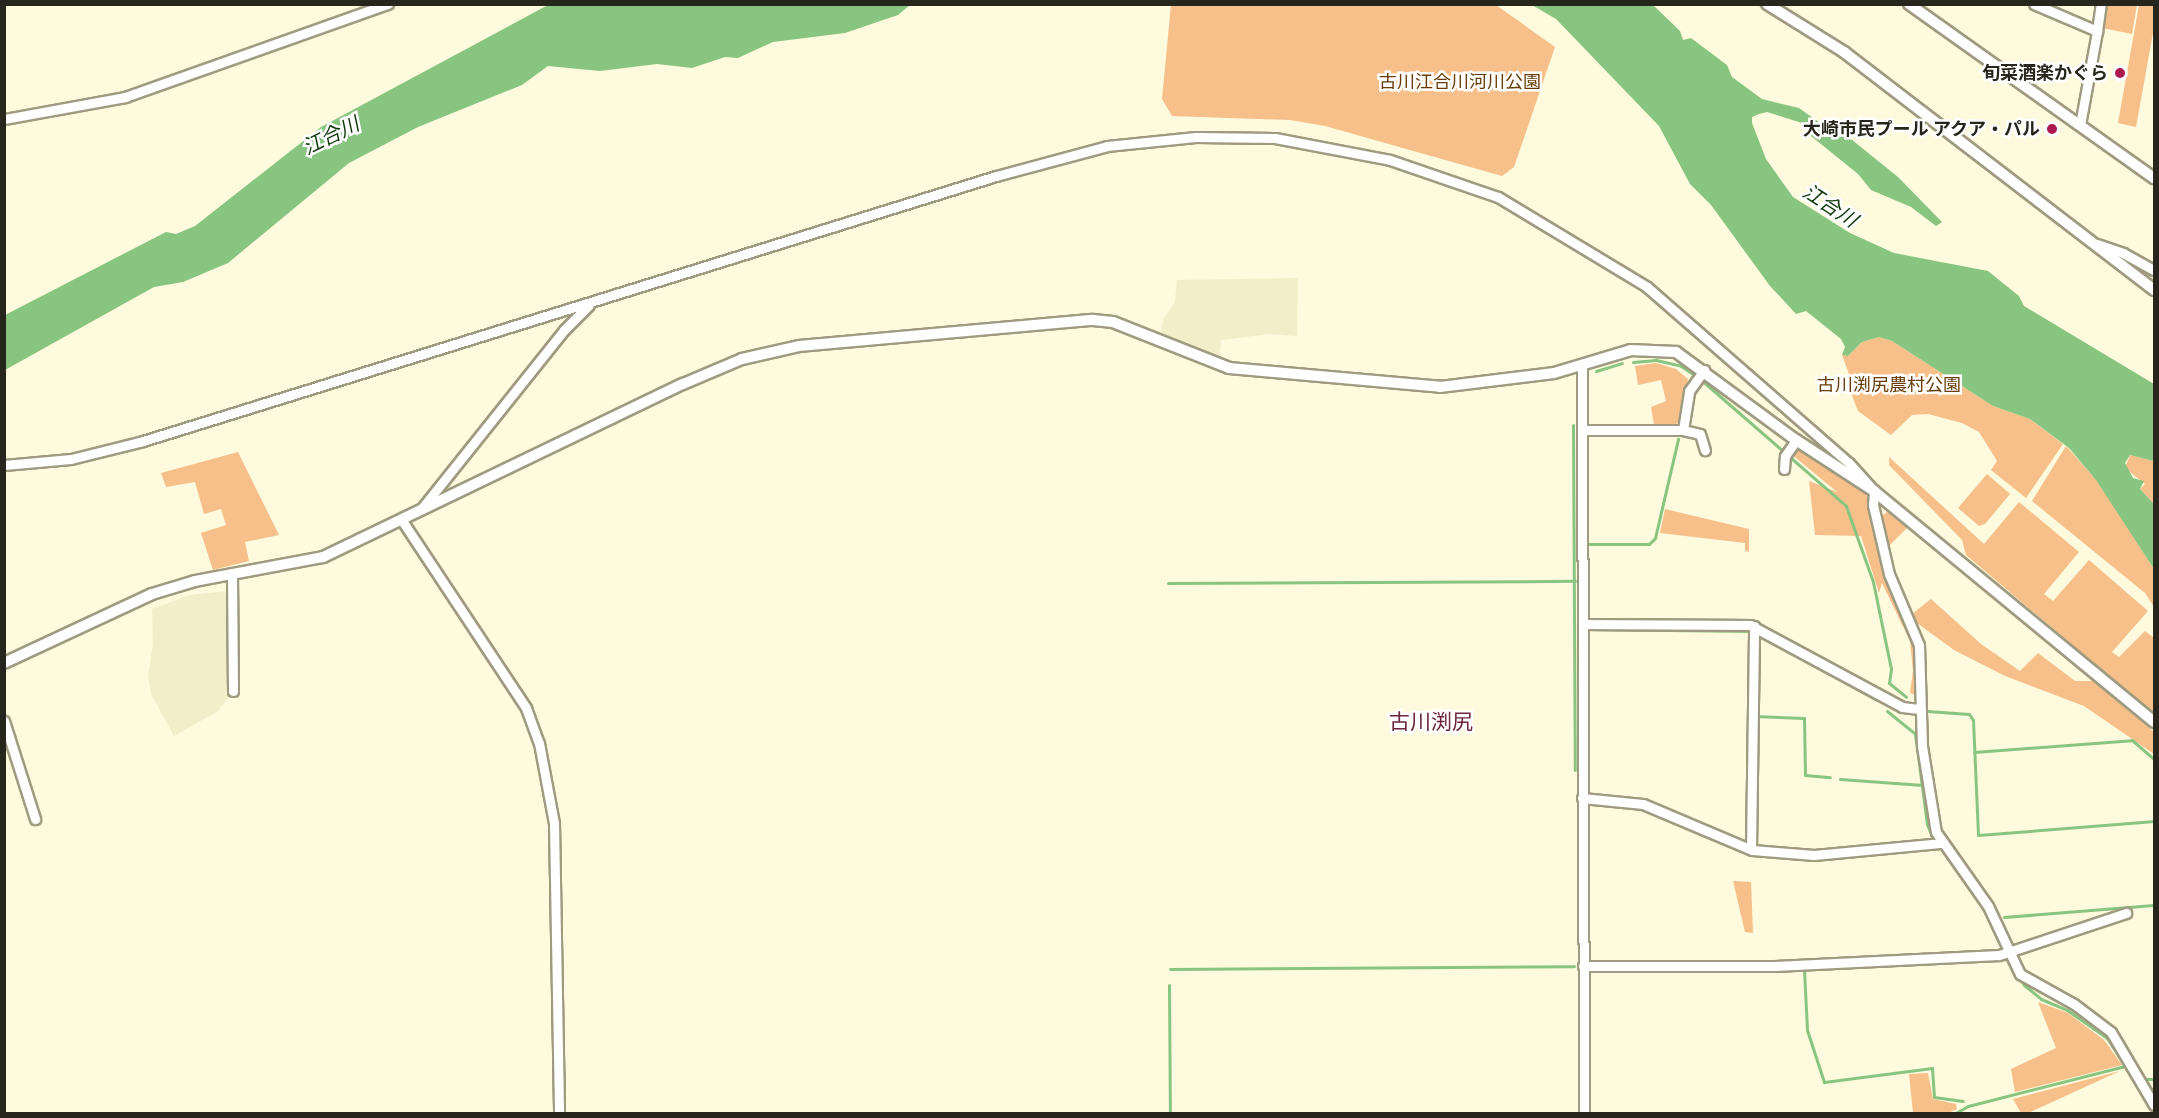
<!DOCTYPE html>
<html>
<head>
<meta charset="utf-8">
<style>
  body { margin:0 }
  #map { position:relative; width:2159px; height:1118px; overflow:hidden; background:#fdfadd; font-family:"DM Sans","Noto Sans JP",sans-serif }
  div>[style] { position:absolute }
  [style*='--x'] { left:calc(var(--x)*1px); top:calc(var(--y)*1px); width:calc(var(--w)*1px); rotate:calc(var(--a)*1deg) }
  .built>* { inset:0; background:#f1eec9 }
  .green>* { inset:0; background:#f7bf8a }
  .water>* { inset:0; background:#88c580 }
  .stream>* { height:3px; margin:-1.5px; padding:0 1.5px; transform-origin:1.5px; border-radius:1.5px; background:#88c580 }
  .roads { filter:drop-shadow(2px 0 #9e9b80) drop-shadow(-2px 0 #9e9b80) drop-shadow(0 2px #9e9b80) drop-shadow(0 -2px #9e9b80) }
  .minor>* { height:9px; margin:-4.5px; padding:0 4.5px; transform-origin:4.5px; border-radius:4.5px; background:#fff }
  .tertiary>* { height:10px; margin:-5px; padding:0 5px; transform-origin:5px; border-radius:5px; background:#fff }
  .dots>* { width:16px; height:16px; translate:-50% -50%; box-sizing:border-box; border:3px solid #fff; border-radius:50% }
  span { translate:-50% -50%; white-space:nowrap; text-align:center; line-height:1.15; -webkit-text-stroke:5px #fff; paint-order:stroke }
  .poi-label { font-size:18px; color:#27261c; font-weight:700 }
  .right { translate:-100% -50%; text-align:right }
  .park-label { font-size:18px; color:#673c06 }
  .water-label { font-size:20px; color:#0f390b; font-style:italic }
  .quarter-label { font-size:21px; color:#6c273a }
  .frame { position:absolute; inset:0; border:6px solid #27261c; pointer-events:none }
</style>
</head>
<body>
<div id="map">
  <div class="built">
    <div style="clip-path:polygon(1298px 278px,1297px 336px,1269px 334px,1221px 340px,1219px 359px,1161px 335px,1163px 320px,1175px 302px,1177px 280px)"></div>
    <div style="clip-path:polygon(227px 591px,229px 697px,218px 711px,174px 736px,151px 694px,148px 676px,153px 644px,152px 609px,190px 595px)"></div>
  </div>
  <div class="green">
    <div style="clip-path:polygon(1171px 5px,1496px 5px,1555px 47px,1514px 167px,1502px 176px,1325px 126px,1290px 120px,1172px 116px,1162px 99px)"></div>
    <div style="clip-path:polygon(2106px 5px,2137px 5px,2132px 34px,2102px 28px)"></div>
    <div style="clip-path:polygon(2139px 5px,2154px 5px,2154px 27px,2136px 127px,2118px 123px)"></div>
    <div style="clip-path:polygon(1879px 337px,1892px 341px,1993px 406px,2030px 419px,2063px 444px,2026px 498px,1991px 470px,1997px 461px,1979px 432px,1962px 423px,1928px 414px,1912px 415px,1891px 435px,1858px 411px,1847px 383px,1849px 374px,1842px 355px,1848px 356px,1862px 342px)"></div>
    <div style="clip-path:polygon(1656px 363px,1676px 369px,1688px 379px,1679px 422px,1674px 425px,1654px 425px,1651px 407px,1666px 401px,1661px 380px,1638px 385px,1635px 366px)"></div>
    <div style="clip-path:polygon(1795px 446px,1866px 493px,1885px 573px,1916px 648px,1915px 695px,1910px 693px,1913px 671px,1910px 641px,1882px 583px,1879px 593px,1861px 536px,1815px 535px,1809px 481px,1837px 492px,1790px 453px)"></div>
    <div style="clip-path:polygon(2066px 446px,2098px 482px,2154px 569px,2154px 607px,2145px 593px,2032px 501px)"></div>
    <div style="clip-path:polygon(238px 452px,279px 535px,245px 542px,249px 561px,213px 570px,201px 533px,226px 525px,221px 509px,204px 514px,195px 482px,166px 487px,161px 473px)"></div>
    <div style="clip-path:polygon(2130px 455px,2154px 461px,2154px 504px,2140px 489px,2145px 484px,2125px 468px)"></div>
    <div style="clip-path:polygon(1889px 457px,1984px 544px,2019px 502px,2079px 552px,2044px 594px,2053px 601px,2089px 560px,2148px 611px,2112px 652px,2119px 657px,2145px 631px,2154px 638px,2154px 714px,1966px 555px,1962px 540px,1889px 465px)"></div>
    <div style="clip-path:polygon(1987px 474px,2010px 494px,1985px 524px,1979px 526px,1958px 508px)"></div>
    <div style="clip-path:polygon(1665px 509px,1749px 529px,1749px 552px,1745px 551px,1745px 543px,1660px 533px)"></div>
    <div style="clip-path:polygon(1887px 512px,1907px 528px,1889px 546px,1880px 517px)"></div>
    <div style="clip-path:polygon(1931px 599px,1981px 644px,2020px 671px,2038px 653px,2075px 681px,2093px 681px,2154px 732px,2154px 754px,2084px 706px,2005px 676px,1954px 650px,1917px 623px,1912px 614px)"></div>
    <div style="clip-path:polygon(1733px 881px,1751px 882px,1753px 933px,1745px 932px)"></div>
    <div style="clip-path:polygon(2038px 1002px,2068px 1013px,2104px 1040px,2122px 1065px,2015px 1092px,2011px 1069px,2056px 1048px)"></div>
    <div style="clip-path:polygon(2120px 1071px,2028px 1113px,2021px 1113px,2013px 1099px)"></div>
    <div style="clip-path:polygon(1928px 1073px,1933px 1099px,1956px 1104px,1957px 1109px,1948px 1113px,1913px 1113px,1909px 1074px)"></div>
  </div>
  <div class="water">
    <div style="clip-path:polygon(548px 5px,910px 5px,898px 15px,845px 33px,773px 42px,738px 58px,725px 57px,692px 68px,657px 64px,600px 71px,548px 66px,522px 85px,418px 127px,349px 163px,228px 263px,183px 282px,154px 287px,5px 370px,5px 315px,166px 232px,176px 234px,195px 226px,321px 127px)"></div>
    <div style="clip-path:polygon(1532px 5px,1653px 5px,1680px 31px,1683px 40px,1691px 38px,1727px 65px,1732px 77px,1762px 99px,1799px 108px,1823px 125px,1841px 131px,1898px 177px,1942px 222px,1936px 226px,1911px 207px,1871px 190px,1858px 174px,1811px 136px,1802px 123px,1767px 112px,1759px 114px,1752px 117px,1752px 123px,1766px 159px,1793px 197px,1850px 233px,1894px 253px,1988px 271px,2019px 296px,2024px 306px,2154px 384px,2154px 461px,2130px 455px,2125px 463px,2133px 478px,2144px 481px,2140px 489px,2154px 504px,2154px 569px,2096px 480px,2069px 448px,2030px 419px,1993px 406px,1892px 341px,1879px 337px,1862px 342px,1848px 356px,1842px 355px,1845px 347px,1841px 339px,1806px 311px,1796px 314px,1770px 286px,1711px 205px,1690px 184px,1659px 126px,1556px 19px)"></div>
  </div>
  <div class="stream">
    <div style="--x:1633;--y:362;--w:23;--a:-5"></div>
    <div style="--x:1656;--y:360;--w:26;--a:13"></div>
    <div style="--x:1681;--y:366;--w:22;--a:34"></div>
    <div style="--x:1699;--y:378;--w:195;--a:41"></div>
    <div style="--x:1846;--y:506;--w:81;--a:70.4"></div>
    <div style="--x:1873;--y:582;--w:89;--a:78.3"></div>
    <div style="--x:1891;--y:669;--w:14;--a:98"></div>
    <div style="--x:1889;--y:683;--w:22;--a:39"></div>
    <div style="--x:1596;--y:371;--w:27;--a:-17"></div>
    <div style="--x:1573;--y:425;--w:345;--a:89.7"></div>
    <div style="--x:1587;--y:544;--w:62;--a:0"></div>
    <div style="--x:1649;--y:544;--w:8;--a:-45"></div>
    <div style="--x:1655;--y:538;--w:102;--a:-76.9"></div>
    <div style="--x:1168;--y:583;--w:407;--a:-0.3"></div>
    <div style="--x:1588;--y:629;--w:161;--a:0.7"></div>
    <div style="--x:1749;--y:631;--w:71;--a:90"></div>
    <div style="--x:1822;--y:669;--w:63;--a:29.4"></div>
    <div style="--x:1887;--y:711;--w:36;--a:39"></div>
    <div style="--x:1915;--y:734;--w:91;--a:82.4"></div>
    <div style="--x:1927;--y:824;--w:16;--a:68"></div>
    <div style="--x:1927;--y:711;--w:42;--a:4.1"></div>
    <div style="--x:1969;--y:714;--w:7;--a:56"></div>
    <div style="--x:1973;--y:720;--w:115;--a:87.5"></div>
    <div style="--x:1978;--y:835;--w:177;--a:-4.5"></div>
    <div style="--x:1754;--y:716;--w:50;--a:2.3"></div>
    <div style="--x:1804;--y:718;--w:57;--a:89"></div>
    <div style="--x:1805;--y:775;--w:25;--a:5"></div>
    <div style="--x:1974;--y:752;--w:158;--a:-4.3"></div>
    <div style="--x:2132;--y:740;--w:29;--a:41"></div>
    <div style="--x:1840;--y:779;--w:83;--a:4.1"></div>
    <div style="--x:1684;--y:826;--w:11;--a:22"></div>
    <div style="--x:1703;--y:835;--w:47;--a:21.1"></div>
    <div style="--x:1941;--y:848;--w:11;--a:52"></div>
    <div style="--x:2004;--y:917;--w:150;--a:-4.6"></div>
    <div style="--x:1996;--y:933;--w:13;--a:67"></div>
    <div style="--x:2008;--y:962;--w:28;--a:55"></div>
    <div style="--x:2024;--y:985;--w:22;--a:39"></div>
    <div style="--x:2041;--y:999;--w:28;--a:23"></div>
    <div style="--x:2067;--y:1010;--w:49;--a:35"></div>
    <div style="--x:2107;--y:1038;--w:57;--a:57.1"></div>
    <div style="--x:1170;--y:969;--w:404;--a:-0.4"></div>
    <div style="--x:1804;--y:970;--w:60;--a:87.1"></div>
    <div style="--x:1807;--y:1030;--w:55;--a:71.9"></div>
    <div style="--x:1824;--y:1082;--w:109;--a:-7.4"></div>
    <div style="--x:1932;--y:1068;--w:29;--a:86"></div>
    <div style="--x:1934;--y:1097;--w:29;--a:8"></div>
    <div style="--x:1169;--y:985;--w:129;--a:89.6"></div>
    <div style="--x:2144;--y:1079;--w:10;--a:0"></div>
    <div style="--x:1954;--y:1114;--w:16;--a:-30"></div>
    <div style="--x:1968;--y:1106;--w:162;--a:-14.3"></div>
  </div>
  <div class="roads">
    <div class="minor">
      <div style="--x:2034;--y:4;--w:69;--a:23.2"></div>
      <div style="--x:2097;--y:31;--w:27;--a:-82"></div>
      <div style="--x:4;--y:119;--w:123;--a:-10.3"></div>
      <div style="--x:125;--y:97;--w:279;--a:-19.5"></div>
      <div style="--x:2080;--y:125;--w:96;--a:-79.7"></div>
      <div style="--x:2097;--y:244;--w:28;--a:19"></div>
      <div style="--x:2123;--y:253;--w:35;--a:29"></div>
      <div style="--x:1582;--y:365;--w:749;--a:89.85"></div>
      <div style="--x:1582;--y:430;--w:101;--a:0"></div>
      <div style="--x:1683;--y:430;--w:39;--a:-81"></div>
      <div style="--x:1689;--y:391;--w:26;--a:-54"></div>
      <div style="--x:1683;--y:430;--w:17;--a:13"></div>
      <div style="--x:1700;--y:434;--w:17;--a:73"></div>
      <div style="--x:4;--y:465;--w:67;--a:-5.1"></div>
      <div style="--x:71;--y:459;--w:74;--a:-14"></div>
      <div style="--x:143;--y:441;--w:893;--a:-17.26"></div>
      <div style="--x:996;--y:176;--w:115;--a:-15.1"></div>
      <div style="--x:1107;--y:146;--w:89;--a:-5.8"></div>
      <div style="--x:1196;--y:137;--w:79;--a:0.7"></div>
      <div style="--x:1275;--y:138;--w:117;--a:10.8"></div>
      <div style="--x:1390;--y:160;--w:114;--a:18.9"></div>
      <div style="--x:1498;--y:197;--w:174;--a:31.1"></div>
      <div style="--x:1647;--y:287;--w:268;--a:41.1"></div>
      <div style="--x:1849;--y:463;--w:38;--a:48"></div>
      <div style="--x:1874;--y:491;--w:14;--a:94"></div>
      <div style="--x:1873;--y:505;--w:71;--a:76.9"></div>
      <div style="--x:1889;--y:574;--w:77;--a:67.1"></div>
      <div style="--x:1919;--y:645;--w:101;--a:88.3"></div>
      <div style="--x:1922;--y:746;--w:87;--a:80.8"></div>
      <div style="--x:1936;--y:832;--w:90;--a:54.9"></div>
      <div style="--x:1988;--y:906;--w:75;--a:64.8"></div>
      <div style="--x:2020;--y:974;--w:62;--a:29.1"></div>
      <div style="--x:2074;--y:1004;--w:46;--a:37.1"></div>
      <div style="--x:2111;--y:1032;--w:85;--a:59.5"></div>
      <div style="--x:1784;--y:469;--w:13;--a:-86"></div>
      <div style="--x:1785;--y:456;--w:19;--a:-55"></div>
      <div style="--x:422;--y:508;--w:228;--a:-51.4"></div>
      <div style="--x:564;--y:330;--w:35;--a:-45"></div>
      <div style="--x:401;--y:519;--w:227;--a:56.5"></div>
      <div style="--x:526;--y:708;--w:37;--a:70"></div>
      <div style="--x:539;--y:743;--w:81;--a:79.4"></div>
      <div style="--x:554;--y:823;--w:291;--a:89"></div>
      <div style="--x:232;--y:576;--w:115;--a:89.5"></div>
      <div style="--x:1583;--y:624;--w:167;--a:0.3"></div>
      <div style="--x:1750;--y:625;--w:173;--a:28.3"></div>
      <div style="--x:1902;--y:707;--w:17;--a:7"></div>
      <div style="--x:4;--y:721;--w:103;--a:72.4"></div>
      <div style="--x:1582;--y:798;--w:61;--a:5.6"></div>
      <div style="--x:1643;--y:804;--w:118;--a:22.9"></div>
      <div style="--x:1752;--y:850;--w:62;--a:4.6"></div>
      <div style="--x:1814;--y:855;--w:129;--a:-5.4"></div>
      <div style="--x:1751;--y:849;--w:223;--a:-89.2"></div>
      <div style="--x:1583;--y:966;--w:192;--a:0"></div>
      <div style="--x:1775;--y:966;--w:224;--a:-2.8"></div>
      <div style="--x:1999;--y:955;--w:134;--a:-18.3"></div>
    </div>
    <div class="tertiary">
      <div style="--x:1767;--y:4;--w:91;--a:31.9"></div>
      <div style="--x:1844;--y:52;--w:391;--a:37.5"></div>
      <div style="--x:1909;--y:4;--w:301;--a:35.4"></div>
      <div style="--x:4;--y:663;--w:163;--a:-25"></div>
      <div style="--x:152;--y:594;--w:45;--a:-16.8"></div>
      <div style="--x:195;--y:581;--w:130;--a:-10.6"></div>
      <div style="--x:323;--y:557;--w:399;--a:-25.7"></div>
      <div style="--x:683;--y:384;--w:64;--a:-23"></div>
      <div style="--x:742;--y:359;--w:58;--a:-12.8"></div>
      <div style="--x:799;--y:346;--w:295;--a:-5.1"></div>
      <div style="--x:1093;--y:320;--w:20;--a:6"></div>
      <div style="--x:1113;--y:322;--w:125;--a:21.6"></div>
      <div style="--x:1229;--y:368;--w:212;--a:5.1"></div>
      <div style="--x:1440;--y:387;--w:115;--a:-7"></div>
      <div style="--x:1554;--y:373;--w:80;--a:-16.6"></div>
      <div style="--x:1631;--y:350;--w:45;--a:2.5"></div>
      <div style="--x:1676;--y:352;--w:149;--a:36.3"></div>
      <div style="--x:1796;--y:440;--w:93;--a:33.2"></div>
      <div style="--x:1874;--y:491;--w:363;--a:39.5"></div>
    </div>
  </div>
  <div class="dots">
    <div style="left:2120px;top:73px;background:#ab194f"></div>
    <div style="left:2052px;top:129px;background:#ab194f"></div>
  </div>
  <div class="poi-label">
    <span class="right" style="left:2108px;top:73px">旬菜酒楽かぐら</span>
    <span class="right" style="left:2040px;top:129px">大崎市民プール アクア・パル</span>
  </div>
  <div class="park-label">
    <span style="left:1460px;top:82px">古川江合川河川公園</span>
    <span style="left:1889px;top:385px">古川渕尻農村公園</span>
  </div>
  <div class="water-label">
    <span style="left:331px;top:136px;rotate:-26deg">江合川</span>
    <span style="left:1830px;top:206px;rotate:33deg">江合川</span>
  </div>
  <div class="quarter-label">
    <span style="left:1431px;top:722px">古川渕尻</span>
  </div>
  <div class="frame"></div>
</div>
</body>
</html>
